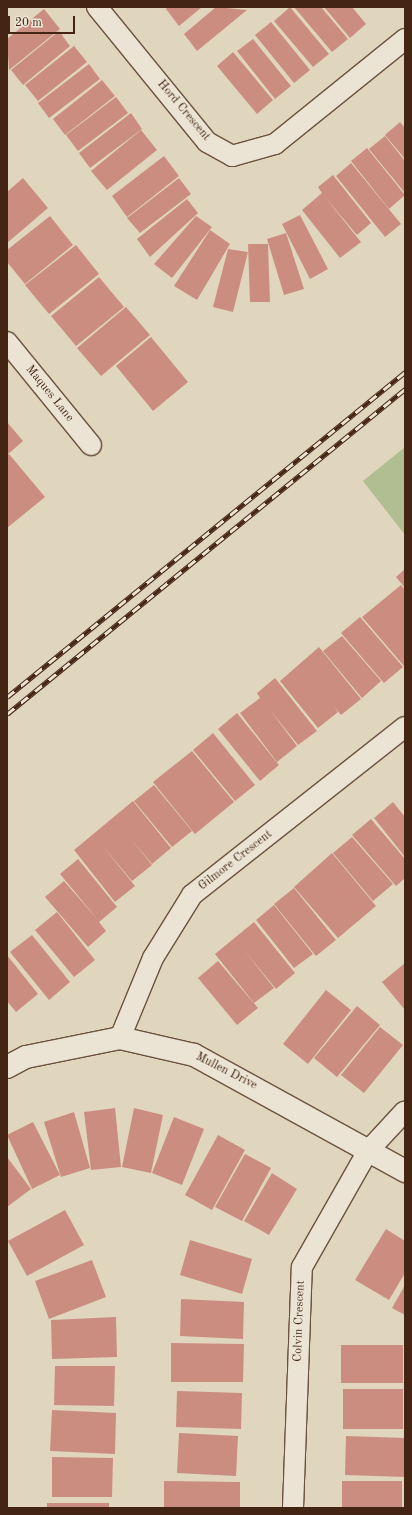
<!DOCTYPE html>
<html>
<head>
<meta charset="utf-8">
<style>
  body { margin:0 }
  #map { position:relative; width:412px; height:1515px; overflow:hidden; background:#e0d6bd; font-family:"Old Standard TT",serif }
  div>[style] { position:absolute }
  [style*='--x'] { left:calc(var(--x)*1px); top:calc(var(--y)*1px); width:calc(var(--w)*1px); rotate:calc(var(--a)*1deg) }
  .green>* { inset:0; background:#b1be92 }
  .building>* { inset:0; background:#cc8d81 }
  .roads { filter:drop-shadow(1px 0 #6b513e) drop-shadow(-1px 0 #6b513e) drop-shadow(0 1px #6b513e) drop-shadow(0 -1px #6b513e) }
  .minor>* { height:20px; margin:-10px; padding:0 10px; transform-origin:10px; border-radius:10px; background:#ebe4d4 }
  .tertiary>* { height:22px; margin:-11px; padding:0 11px; transform-origin:11px; border-radius:11px; background:#ebe4d4 }
  .rail>* { height:4.5px; margin-top:-2.25px; transform-origin:0; background:repeating-linear-gradient(90deg,#ebe4d4 0 9px,#442513 0 18px); box-sizing:border-box; border-block:1px solid #442513 }
  span { translate:-50% -50%; white-space:nowrap; text-align:center; line-height:1.15; -webkit-text-stroke:3px #ebe4d4; paint-order:stroke }
  .street-label { font-size:12px; color:#442513 }
  .frame { position:absolute; inset:0; border:8px solid #442513; pointer-events:none }
  .scale { position:absolute; left:8px; top:16px; width:67px; height:18px; box-sizing:border-box; border:2px solid #442513; border-top:0; padding-left:5px; font-size:12px; line-height:14px; white-space:nowrap; color:#442513; -webkit-text-stroke:3px #ebe4d4; paint-order:stroke }
</style>
</head>
<body>
<div id="map">
  <div class="green">
    <div style="clip-path:polygon(405px 447px,405px 535px,363px 481px)"></div>
  </div>
  <div class="building">
    <div style="clip-path:polygon(168px 7px,202px 7px,179px 26px,166px 9px)"></div>
    <div style="clip-path:polygon(216px 7px,247px 10px,197px 51px,184px 34px)"></div>
    <div style="clip-path:polygon(290px 7px,329px 54px,313px 67px,274px 21px)"></div>
    <div style="clip-path:polygon(294px 7px,321px 7px,348px 39px,332px 52px)"></div>
    <div style="clip-path:polygon(324px 7px,352px 7px,366px 24px,350px 38px)"></div>
    <div style="clip-path:polygon(44px 9px,60px 29px,9px 70px,7px 39px)"></div>
    <div style="clip-path:polygon(271px 22px,310px 70px,294px 83px,255px 35px)"></div>
    <div style="clip-path:polygon(59px 31px,70px 46px,23px 85px,11px 70px)"></div>
    <div style="clip-path:polygon(253px 39px,291px 86px,275px 99px,237px 51px)"></div>
    <div style="clip-path:polygon(74px 46px,87px 62px,38px 101px,25px 85px)"></div>
    <div style="clip-path:polygon(233px 52px,273px 100px,257px 114px,217px 66px)"></div>
    <div style="clip-path:polygon(89px 64px,100px 79px,49px 118px,38px 103px)"></div>
    <div style="clip-path:polygon(102px 80px,115px 96px,65px 135px,53px 119px)"></div>
    <div style="clip-path:polygon(116px 97px,128px 113px,78px 151px,66px 135px)"></div>
    <div style="clip-path:polygon(131px 113px,142px 129px,90px 168px,79px 153px)"></div>
    <div style="clip-path:polygon(400px 122px,405px 128px,405px 159px,385px 135px)"></div>
    <div style="clip-path:polygon(141px 130px,157px 150px,107px 190px,91px 171px)"></div>
    <div style="clip-path:polygon(385px 136px,405px 161px,405px 193px,369px 149px)"></div>
    <div style="clip-path:polygon(367px 148px,405px 195px,389px 209px,351px 161px)"></div>
    <div style="clip-path:polygon(164px 156px,179px 176px,127px 217px,112px 196px)"></div>
    <div style="clip-path:polygon(351px 163px,401px 224px,385px 237px,336px 176px)"></div>
    <div style="clip-path:polygon(333px 175px,371px 223px,357px 235px,324px 196px,361px 242px,340px 258px,302px 210px,322px 193px,318px 187px)"></div>
    <div style="clip-path:polygon(23px 178px,48px 208px,7px 243px,7px 192px)"></div>
    <div style="clip-path:polygon(179px 178px,191px 194px,140px 233px,127px 218px)"></div>
    <div style="clip-path:polygon(187px 199px,198px 213px,150px 257px,137px 239px)"></div>
    <div style="clip-path:polygon(300px 215px,328px 269px,310px 279px,282px 224px)"></div>
    <div style="clip-path:polygon(50px 216px,73px 245px,25px 284px,7px 262px,7px 250px)"></div>
    <div style="clip-path:polygon(196px 216px,212px 227px,172px 278px,154px 264px)"></div>
    <div style="clip-path:polygon(210px 230px,230px 244px,197px 300px,174px 286px)"></div>
    <div style="clip-path:polygon(286px 233px,304px 289px,284px 295px,267px 239px)"></div>
    <div style="clip-path:polygon(248px 244px,268px 244px,270px 302px,250px 302px)"></div>
    <div style="clip-path:polygon(76px 245px,99px 274px,49px 314px,25px 285px)"></div>
    <div style="clip-path:polygon(228px 249px,248px 252px,233px 312px,213px 307px)"></div>
    <div style="clip-path:polygon(99px 277px,124px 307px,76px 346px,51px 316px)"></div>
    <div style="clip-path:polygon(126px 307px,150px 335px,101px 376px,77px 348px)"></div>
    <div style="clip-path:polygon(151px 337px,188px 382px,153px 411px,116px 366px)"></div>
    <div style="clip-path:polygon(7px 422px,23px 441px,7px 455px)"></div>
    <div style="clip-path:polygon(9px 454px,45px 497px,7px 528px,7px 456px)"></div>
    <div style="clip-path:polygon(405px 569px,405px 588px,396px 577px)"></div>
    <div style="clip-path:polygon(401px 585px,405px 590px,404px 666px,362px 617px)"></div>
    <div style="clip-path:polygon(360px 617px,403px 667px,384px 683px,341px 633px)"></div>
    <div style="clip-path:polygon(342px 636px,381px 681px,362px 698px,323px 651px)"></div>
    <div style="clip-path:polygon(319px 647px,361px 699px,341px 715px,333px 705px,338px 712px,318px 728px,280px 681px)"></div>
    <div style="clip-path:polygon(275px 678px,317px 731px,298px 745px,270px 710px,297px 746px,277px 762px,240px 713px,260px 698px,257px 693px)"></div>
    <div style="clip-path:polygon(237px 713px,279px 765px,260px 781px,218px 729px)"></div>
    <div style="clip-path:polygon(213px 733px,255px 785px,235px 801px,193px 750px)"></div>
    <div style="clip-path:polygon(192px 751px,234px 802px,195px 834px,153px 782px)"></div>
    <div style="clip-path:polygon(154px 785px,192px 831px,172px 847px,134px 801px)"></div>
    <div style="clip-path:polygon(133px 801px,171px 848px,152px 864px,130px 838px,152px 865px,132px 881px,101px 844px,135px 886px,115px 902px,74px 850px)"></div>
    <div style="clip-path:polygon(393px 802px,405px 817px,405px 857px,374px 818px)"></div>
    <div style="clip-path:polygon(371px 819px,405px 859px,405px 878px,396px 886px,352px 835px)"></div>
    <div style="clip-path:polygon(352px 837px,393px 884px,373px 901px,333px 853px)"></div>
    <div style="clip-path:polygon(332px 853px,376px 906px,338px 938px,294px 887px)"></div>
    <div style="clip-path:polygon(78px 859px,117px 907px,99px 922px,106px 931px,88px 947px,45px 897px,64px 881px,98px 920px,60px 874px)"></div>
    <div style="clip-path:polygon(294px 888px,336px 940px,316px 956px,274px 904px)"></div>
    <div style="clip-path:polygon(274px 905px,313px 954px,294px 968px,256px 920px)"></div>
    <div style="clip-path:polygon(57px 912px,95px 960px,74px 977px,35px 930px)"></div>
    <div style="clip-path:polygon(254px 922px,295px 973px,276px 989px,244px 950px,274px 988px,254px 1003px,215px 954px)"></div>
    <div style="clip-path:polygon(32px 935px,70px 982px,49px 1000px,10px 952px)"></div>
    <div style="clip-path:polygon(7px 955px,38px 994px,16px 1012px,7px 1001px)"></div>
    <div style="clip-path:polygon(218px 961px,258px 1008px,237px 1025px,198px 978px)"></div>
    <div style="clip-path:polygon(405px 963px,405px 1010px,382px 982px)"></div>
    <div style="clip-path:polygon(326px 990px,351px 1010px,308px 1064px,283px 1044px)"></div>
    <div style="clip-path:polygon(357px 1006px,380px 1025px,337px 1077px,314px 1058px)"></div>
    <div style="clip-path:polygon(380px 1027px,403px 1045px,364px 1093px,341px 1075px)"></div>
    <div style="clip-path:polygon(115px 1108px,121px 1167px,91px 1170px,84px 1112px)"></div>
    <div style="clip-path:polygon(134px 1108px,163px 1115px,151px 1173px,122px 1167px)"></div>
    <div style="clip-path:polygon(74px 1112px,90px 1168px,61px 1177px,44px 1122px)"></div>
    <div style="clip-path:polygon(174px 1117px,204px 1129px,182px 1185px,152px 1173px)"></div>
    <div style="clip-path:polygon(33px 1122px,60px 1175px,32px 1189px,7px 1135px)"></div>
    <div style="clip-path:polygon(218px 1135px,245px 1150px,212px 1210px,185px 1195px)"></div>
    <div style="clip-path:polygon(245px 1154px,271px 1168px,242px 1221px,215px 1207px)"></div>
    <div style="clip-path:polygon(7px 1157px,31px 1189px,7px 1207px)"></div>
    <div style="clip-path:polygon(272px 1173px,297px 1189px,269px 1235px,244px 1221px)"></div>
    <div style="clip-path:polygon(65px 1210px,84px 1245px,27px 1276px,8px 1241px)"></div>
    <div style="clip-path:polygon(386px 1229px,405px 1241px,405px 1273px,389px 1300px,355px 1280px)"></div>
    <div style="clip-path:polygon(190px 1240px,252px 1259px,242px 1294px,180px 1275px)"></div>
    <div style="clip-path:polygon(92px 1260px,106px 1297px,49px 1319px,35px 1281px)"></div>
    <div style="clip-path:polygon(405px 1285px,405px 1315px,392px 1308px)"></div>
    <div style="clip-path:polygon(181px 1299px,244px 1302px,243px 1339px,180px 1336px)"></div>
    <div style="clip-path:polygon(116px 1317px,117px 1357px,52px 1359px,51px 1320px)"></div>
    <div style="clip-path:polygon(171px 1343px,244px 1344px,243px 1382px,171px 1382px)"></div>
    <div style="clip-path:polygon(341px 1345px,403px 1345px,403px 1383px,341px 1383px)"></div>
    <div style="clip-path:polygon(55px 1366px,115px 1366px,114px 1406px,54px 1405px)"></div>
    <div style="clip-path:polygon(343px 1389px,403px 1389px,403px 1429px,343px 1429px)"></div>
    <div style="clip-path:polygon(177px 1391px,242px 1393px,241px 1429px,176px 1427px)"></div>
    <div style="clip-path:polygon(52px 1410px,116px 1413px,115px 1454px,50px 1451px)"></div>
    <div style="clip-path:polygon(179px 1433px,238px 1436px,236px 1476px,177px 1473px)"></div>
    <div style="clip-path:polygon(346px 1436px,405px 1438px,405px 1477px,345px 1475px)"></div>
    <div style="clip-path:polygon(52px 1457px,113px 1458px,112px 1497px,52px 1497px)"></div>
    <div style="clip-path:polygon(164px 1481px,240px 1482px,240px 1508px,164px 1508px)"></div>
    <div style="clip-path:polygon(342px 1481px,402px 1481px,402px 1508px,342px 1508px)"></div>
    <div style="clip-path:polygon(47px 1503px,109px 1503px,109px 1508px,47px 1508px)"></div>
  </div>
  <div class="roads">
    <div class="minor">
      <div style="--x:97;--y:7;--w:174;--a:50.8"></div>
      <div style="--x:207;--y:142;--w:29;--a:29"></div>
      <div style="--x:232;--y:156;--w:45;--a:-15.6"></div>
      <div style="--x:275;--y:144;--w:167;--a:-38.9"></div>
      <div style="--x:7;--y:342;--w:133;--a:50.8"></div>
      <div style="--x:120;--y:1038;--w:87;--a:-67.6"></div>
      <div style="--x:153;--y:958;--w:74;--a:-58.2"></div>
      <div style="--x:192;--y:895;--w:271;--a:-38.3"></div>
      <div style="--x:293;--y:1508;--w:241;--a:-87.9"></div>
      <div style="--x:302;--y:1267;--w:133;--a:-60.4"></div>
      <div style="--x:368;--y:1151;--w:54;--a:-47.2"></div>
    </div>
    <div class="tertiary">
      <div style="--x:7;--y:1067;--w:21;--a:-28"></div>
      <div style="--x:26;--y:1057;--w:96;--a:-11.4"></div>
      <div style="--x:120;--y:1038;--w:76;--a:12.9"></div>
      <div style="--x:194;--y:1055;--w:241;--a:28.8"></div>
    </div>
  </div>
  <div class="rail">
    <div style="--x:7;--y:697;--w:514;--a:-39.23"></div>
    <div style="--x:7;--y:714;--w:514;--a:-39.23"></div>
  </div>
  <div class="street-label">
    <span style="left:183px;top:111px;rotate:50deg">Hord Crescent</span>
    <span style="left:49px;top:394px;rotate:51deg">Maques Lane</span>
    <span style="left:236px;top:861px;rotate:-38deg">Gilmore Crescent</span>
    <span style="left:226px;top:1072px;rotate:27deg">Mullen Drive</span>
    <span style="left:300px;top:1321px;rotate:-88deg">Colvin Crescent</span>
  </div>
  <div class="frame"></div>
  <div class="scale">20 m</div>
</div>
</body>
</html>
